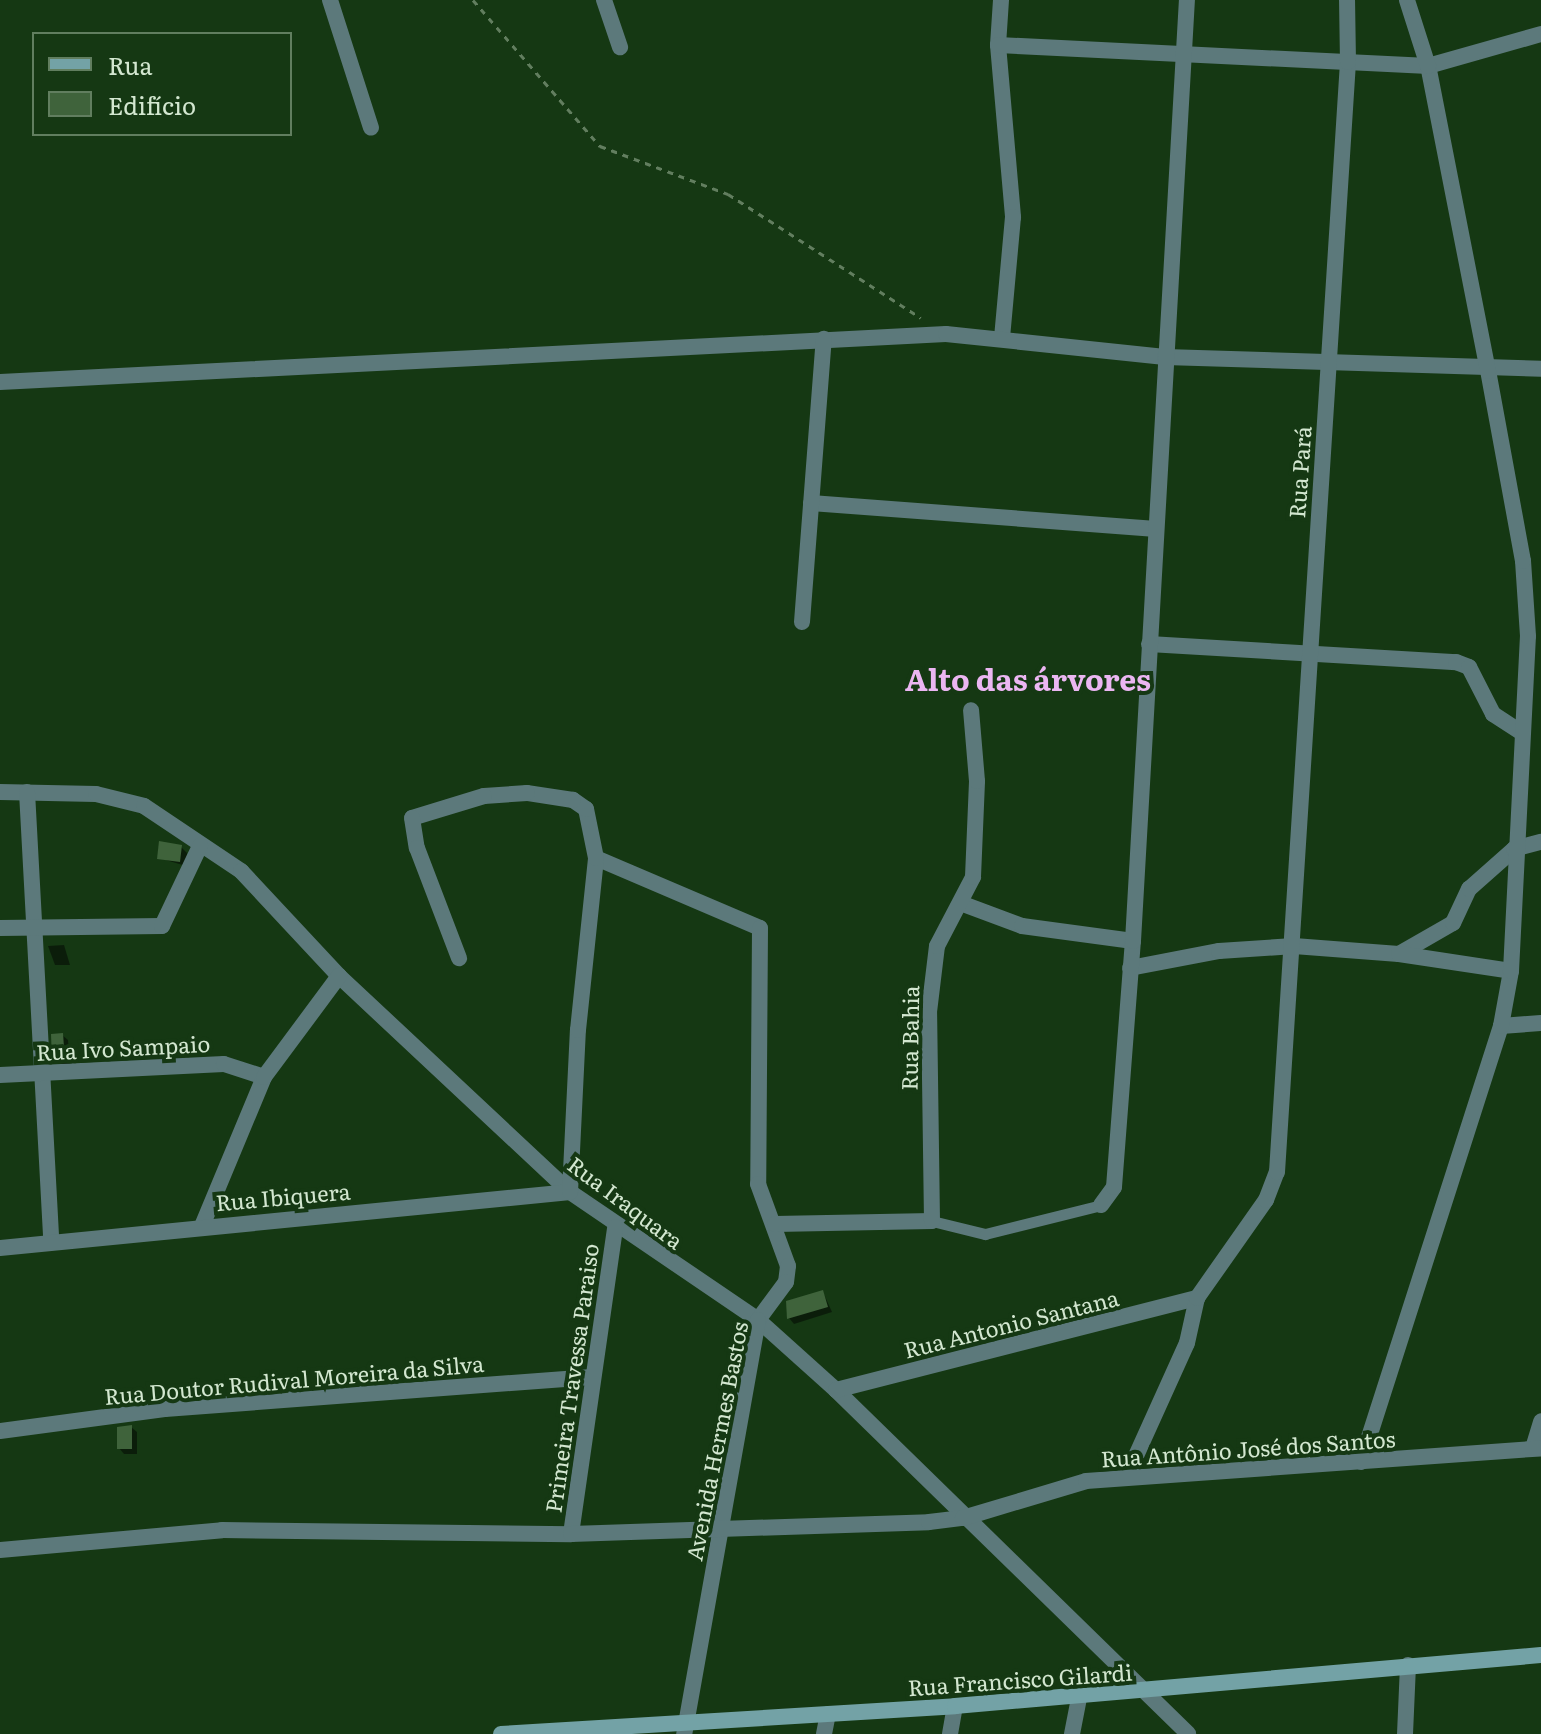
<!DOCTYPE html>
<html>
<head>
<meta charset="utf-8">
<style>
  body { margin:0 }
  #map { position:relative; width:1541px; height:1734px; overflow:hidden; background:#153813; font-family:Literata,serif }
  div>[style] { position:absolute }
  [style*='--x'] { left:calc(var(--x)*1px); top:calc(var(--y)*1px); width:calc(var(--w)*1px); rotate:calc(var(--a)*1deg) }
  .shadow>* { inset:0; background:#0007 }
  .building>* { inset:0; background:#3f633b }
  .path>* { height:3px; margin-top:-1.5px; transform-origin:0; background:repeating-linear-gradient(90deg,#627e5f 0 6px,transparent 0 12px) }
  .lane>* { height:11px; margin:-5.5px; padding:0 5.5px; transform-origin:5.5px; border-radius:5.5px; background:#5c797b }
  .street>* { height:16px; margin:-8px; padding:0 8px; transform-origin:8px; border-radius:8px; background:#5c797b }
  .secondary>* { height:16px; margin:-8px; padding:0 8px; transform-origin:8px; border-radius:8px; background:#73a2a6 }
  span { translate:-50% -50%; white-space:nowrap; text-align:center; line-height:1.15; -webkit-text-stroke:8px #153813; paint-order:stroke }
  .street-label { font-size:22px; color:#d3e7d0 }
  .district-label { font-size:30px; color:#ebb6f2; font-weight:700 }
  .legend { position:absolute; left:32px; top:32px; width:260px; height:104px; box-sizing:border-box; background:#153813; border:2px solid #617e5f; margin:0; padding:10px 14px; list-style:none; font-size:24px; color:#d3e7d0 }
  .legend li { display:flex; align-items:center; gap:16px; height:40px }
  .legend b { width:40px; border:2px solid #617e5f }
</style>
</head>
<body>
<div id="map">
  <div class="shadow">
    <div style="clip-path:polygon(181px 847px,187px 853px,186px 866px,159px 858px)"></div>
    <div style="clip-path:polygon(64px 945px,70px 965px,55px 965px,48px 946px)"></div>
    <div style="clip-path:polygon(62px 1035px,68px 1040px,70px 1066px,54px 1061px)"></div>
    <div style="clip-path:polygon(823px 1292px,832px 1312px,794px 1324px,789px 1318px)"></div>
    <div style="clip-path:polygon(131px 1427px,137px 1432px,137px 1454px,124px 1454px,119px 1448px)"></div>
  </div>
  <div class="building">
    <div style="clip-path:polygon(159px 841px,182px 845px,180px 862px,157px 859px)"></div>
    <div style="clip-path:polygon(63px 1033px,65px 1061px,52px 1061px,51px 1034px)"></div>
    <div style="clip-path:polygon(823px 1290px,828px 1307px,787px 1319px,786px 1301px)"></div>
    <div style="clip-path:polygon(132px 1425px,132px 1449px,117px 1449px,117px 1427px)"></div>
  </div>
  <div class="path">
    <div style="--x:473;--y:0;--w:194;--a:49"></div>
    <div style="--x:600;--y:146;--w:137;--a:20.6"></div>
    <div style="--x:728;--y:194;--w:229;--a:32.7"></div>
  </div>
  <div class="lane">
    <div style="--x:932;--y:1221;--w:55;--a:13.8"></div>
    <div style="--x:985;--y:1234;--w:120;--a:-14"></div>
  </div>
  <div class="street">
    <div style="--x:330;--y:0;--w:134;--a:72.2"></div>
    <div style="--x:604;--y:0;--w:50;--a:71.2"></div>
    <div style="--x:1001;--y:0;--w:45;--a:93.8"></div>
    <div style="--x:998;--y:45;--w:173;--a:85"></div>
    <div style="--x:1013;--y:217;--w:121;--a:95.2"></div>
    <div style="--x:998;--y:45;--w:431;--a:2.8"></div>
    <div style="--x:1428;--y:66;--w:117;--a:-15.8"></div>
    <div style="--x:0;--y:382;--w:947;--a:-2.9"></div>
    <div style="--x:946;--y:334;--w:220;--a:6"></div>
    <div style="--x:1165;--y:357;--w:376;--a:1.8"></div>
    <div style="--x:811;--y:503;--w:346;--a:4.3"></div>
    <div style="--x:802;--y:622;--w:284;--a:-85.6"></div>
    <div style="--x:1149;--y:644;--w:308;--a:3.4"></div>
    <div style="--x:1456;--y:662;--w:14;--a:21"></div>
    <div style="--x:1469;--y:667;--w:53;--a:62.9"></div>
    <div style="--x:1493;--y:714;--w:35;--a:33"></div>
    <div style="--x:0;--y:792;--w:96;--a:1.2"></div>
    <div style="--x:96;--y:794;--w:49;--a:14"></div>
    <div style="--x:144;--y:806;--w:117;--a:33.8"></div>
    <div style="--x:241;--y:871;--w:144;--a:47"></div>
    <div style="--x:339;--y:976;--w:316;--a:43.1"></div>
    <div style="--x:570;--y:1192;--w:227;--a:34.2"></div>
    <div style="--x:758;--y:1320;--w:105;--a:41.9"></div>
    <div style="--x:836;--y:1390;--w:492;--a:44.3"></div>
    <div style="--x:27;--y:792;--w:450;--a:86.9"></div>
    <div style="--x:596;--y:858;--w:178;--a:23.1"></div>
    <div style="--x:760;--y:928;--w:256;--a:90.4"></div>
    <div style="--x:758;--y:1184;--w:87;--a:69.9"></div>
    <div style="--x:788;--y:1266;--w:16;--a:97"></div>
    <div style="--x:786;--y:1282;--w:47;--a:126.4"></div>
    <div style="--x:758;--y:1320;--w:421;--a:100.1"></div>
    <div style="--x:963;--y:904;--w:63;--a:20.4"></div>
    <div style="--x:1022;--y:926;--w:112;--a:7.7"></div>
    <div style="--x:0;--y:928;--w:162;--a:-0.7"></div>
    <div style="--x:162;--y:926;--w:89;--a:-64.6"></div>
    <div style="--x:1399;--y:954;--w:62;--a:-29.9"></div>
    <div style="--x:1453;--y:923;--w:38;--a:-65"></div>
    <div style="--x:1469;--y:889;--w:60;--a:-41.6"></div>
    <div style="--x:1514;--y:849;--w:28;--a:-15"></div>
    <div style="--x:1130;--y:968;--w:91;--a:-10.8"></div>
    <div style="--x:1219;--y:951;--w:75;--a:-3.8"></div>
    <div style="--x:1294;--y:946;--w:105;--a:4.4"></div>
    <div style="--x:1399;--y:954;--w:113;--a:8.6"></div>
    <div style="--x:1501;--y:1026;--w:40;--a:-4.3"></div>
    <div style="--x:0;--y:1075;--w:224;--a:-2.8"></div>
    <div style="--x:224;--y:1064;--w:42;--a:18"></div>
    <div style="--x:1101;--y:1205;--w:22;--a:-54"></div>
    <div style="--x:1114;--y:1187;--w:247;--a:-85.6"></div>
    <div style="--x:1133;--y:941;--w:943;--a:-86.72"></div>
    <div style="--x:775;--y:1224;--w:157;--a:-1.1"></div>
    <div style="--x:932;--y:1221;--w:209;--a:-90.8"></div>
    <div style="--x:929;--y:1012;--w:66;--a:-83.1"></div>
    <div style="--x:937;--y:946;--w:78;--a:-62.4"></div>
    <div style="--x:973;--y:877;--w:96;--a:-87.6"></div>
    <div style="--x:977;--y:781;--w:71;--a:-94.8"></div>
    <div style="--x:202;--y:1226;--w:161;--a:-67.4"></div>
    <div style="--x:264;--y:1077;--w:126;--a:-53.4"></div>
    <div style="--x:0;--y:1248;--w:573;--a:-5.61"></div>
    <div style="--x:570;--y:1192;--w:162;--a:-87.2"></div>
    <div style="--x:578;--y:1030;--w:173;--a:-84"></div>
    <div style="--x:596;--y:858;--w:50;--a:-101.5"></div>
    <div style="--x:586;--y:809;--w:16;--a:-145"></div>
    <div style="--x:573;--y:800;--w:47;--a:-171.3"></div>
    <div style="--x:527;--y:793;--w:43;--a:176"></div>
    <div style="--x:484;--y:796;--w:75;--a:163"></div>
    <div style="--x:412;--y:818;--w:30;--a:81"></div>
    <div style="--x:417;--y:848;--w:118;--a:69.1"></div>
    <div style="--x:836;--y:1390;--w:373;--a:-14.3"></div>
    <div style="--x:0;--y:1431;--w:166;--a:-7.6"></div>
    <div style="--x:165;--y:1409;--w:428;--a:-4.3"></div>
    <div style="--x:1533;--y:1448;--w:28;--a:-73"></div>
    <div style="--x:1361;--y:1462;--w:458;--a:-72.2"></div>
    <div style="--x:1501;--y:1026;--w:56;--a:-79.7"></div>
    <div style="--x:1511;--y:971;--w:335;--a:-87.1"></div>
    <div style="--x:1528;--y:636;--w:75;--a:-93.8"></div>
    <div style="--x:1523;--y:561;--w:193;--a:-100.4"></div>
    <div style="--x:1488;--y:371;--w:311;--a:-101.1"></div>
    <div style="--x:1428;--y:66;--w:69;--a:-107.7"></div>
    <div style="--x:1126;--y:1478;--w:148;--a:-65.7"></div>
    <div style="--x:1187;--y:1343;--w:46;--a:-77.5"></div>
    <div style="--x:1197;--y:1298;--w:120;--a:-54.9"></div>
    <div style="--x:1266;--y:1200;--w:30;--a:-69"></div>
    <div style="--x:1277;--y:1172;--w:1112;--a:-86.34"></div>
    <div style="--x:1348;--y:62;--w:62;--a:-90.9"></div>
    <div style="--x:571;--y:1534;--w:310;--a:-81.8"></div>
    <div style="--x:0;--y:1550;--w:223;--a:-5.1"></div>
    <div style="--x:222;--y:1530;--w:349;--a:0.7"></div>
    <div style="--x:571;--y:1534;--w:358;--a:-1.9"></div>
    <div style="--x:929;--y:1522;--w:34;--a:-7"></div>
    <div style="--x:963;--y:1518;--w:128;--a:-16.7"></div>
    <div style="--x:1086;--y:1481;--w:456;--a:-4.1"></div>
    <div style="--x:824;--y:1734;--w:20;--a:-79"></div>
    <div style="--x:950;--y:1734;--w:28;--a:-80"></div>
    <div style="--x:1072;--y:1734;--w:38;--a:-79"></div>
    <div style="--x:1405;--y:1734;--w:69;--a:-87.5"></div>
  </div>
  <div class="secondary">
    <div style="--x:501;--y:1734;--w:455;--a:-3.5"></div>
    <div style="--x:955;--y:1706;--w:588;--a:-4.97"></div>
  </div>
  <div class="street-label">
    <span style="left:1299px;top:472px;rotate:-86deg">Rua Pará</span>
    <span style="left:909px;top:1038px;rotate:-89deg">Rua Bahia</span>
    <span style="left:123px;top:1047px;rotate:-3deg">Rua Ivo Sampaio</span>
    <span style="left:283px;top:1196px;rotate:-5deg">Rua Ibiquera</span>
    <span style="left:626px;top:1202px;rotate:37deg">Rua Iraquara</span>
    <span style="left:1011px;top:1323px;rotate:-14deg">Rua Antonio Santana</span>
    <span style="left:571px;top:1378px;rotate:-82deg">Primeira Travessa Paraiso</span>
    <span style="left:294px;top:1379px;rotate:-5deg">Rua Doutor Rudival Moreira da Silva</span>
    <span style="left:716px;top:1441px;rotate:-79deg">Avenida Hermes Bastos</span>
    <span style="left:1248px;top:1448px;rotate:-4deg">Rua Antônio José dos Santos</span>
    <span style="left:1020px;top:1679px;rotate:-4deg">Rua Francisco Gilardi</span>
  </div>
  <div class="district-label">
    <span style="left:1028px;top:678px">Alto das árvores</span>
  </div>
  <ul class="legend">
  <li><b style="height:10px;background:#73a2a6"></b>Rua</li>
  <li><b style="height:22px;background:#3f633b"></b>Edifício</li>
  </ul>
</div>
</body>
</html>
